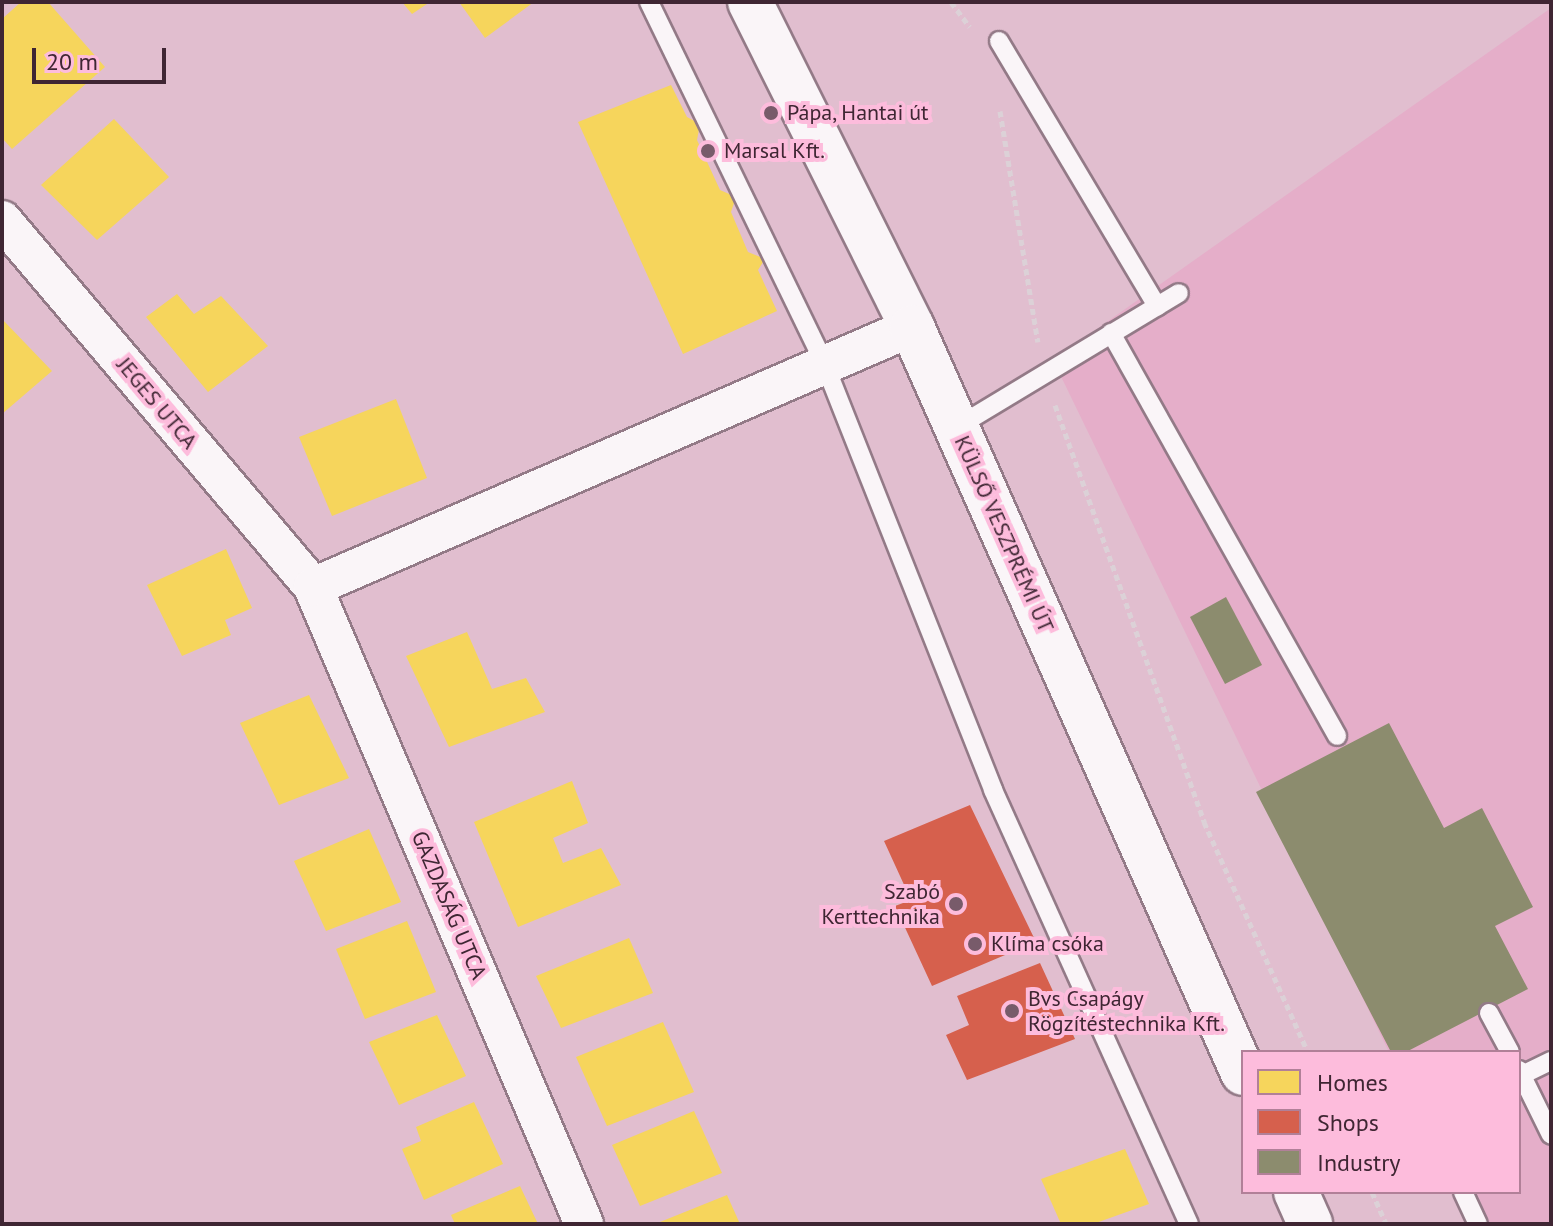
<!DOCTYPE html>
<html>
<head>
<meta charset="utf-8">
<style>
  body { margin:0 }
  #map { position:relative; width:1553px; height:1226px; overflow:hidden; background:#e1becf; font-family:"PT Sans",sans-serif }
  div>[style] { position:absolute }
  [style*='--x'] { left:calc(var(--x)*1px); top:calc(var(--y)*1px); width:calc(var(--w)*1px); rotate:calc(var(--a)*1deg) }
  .built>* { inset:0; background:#e5aec9 }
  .homes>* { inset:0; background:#f6d55c }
  .shops>* { inset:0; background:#d6604d }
  .industry>* { inset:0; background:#8c8c6e }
  .path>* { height:5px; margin-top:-2.5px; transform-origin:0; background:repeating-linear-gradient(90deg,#dcd1d7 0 6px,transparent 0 10px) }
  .roads { filter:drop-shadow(2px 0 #937a87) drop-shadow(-2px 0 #937a87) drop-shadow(0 2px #937a87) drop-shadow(0 -2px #937a87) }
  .service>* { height:18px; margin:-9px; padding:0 9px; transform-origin:9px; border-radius:9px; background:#faf5f8 }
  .minor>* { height:38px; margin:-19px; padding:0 19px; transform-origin:19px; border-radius:19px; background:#faf5f8 }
  .tertiary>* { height:44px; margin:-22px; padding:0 22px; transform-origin:22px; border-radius:22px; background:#faf5f8 }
  .dots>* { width:22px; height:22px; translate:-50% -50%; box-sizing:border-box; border:4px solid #fdbcdc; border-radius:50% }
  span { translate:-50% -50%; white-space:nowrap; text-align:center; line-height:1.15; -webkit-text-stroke:8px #fdbcdc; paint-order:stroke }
  .poi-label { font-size:22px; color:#3f2633 }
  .left { translate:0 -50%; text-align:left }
  .right { translate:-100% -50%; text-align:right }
  .street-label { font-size:22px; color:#3f2633 }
  .frame { position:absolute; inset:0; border:4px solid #3f2633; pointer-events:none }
  .legend { position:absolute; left:1241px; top:1050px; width:280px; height:144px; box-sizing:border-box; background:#fdbcdc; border:2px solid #b18098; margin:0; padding:10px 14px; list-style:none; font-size:24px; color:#3f2633 }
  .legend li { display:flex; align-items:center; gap:16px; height:40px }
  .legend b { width:40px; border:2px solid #b18098 }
  .scale { position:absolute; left:32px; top:48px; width:134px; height:36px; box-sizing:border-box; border:4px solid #3f2633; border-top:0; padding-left:10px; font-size:24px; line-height:28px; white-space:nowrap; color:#3f2633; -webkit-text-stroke:6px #fdbcdc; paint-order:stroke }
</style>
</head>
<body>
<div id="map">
  <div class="built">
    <div style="clip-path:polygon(1551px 8px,1551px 1224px,1473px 1224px,1457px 1192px,1519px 1192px,1519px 1052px,1389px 1052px,1053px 360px)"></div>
  </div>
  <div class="homes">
    <div style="clip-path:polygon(21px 2px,48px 2px,105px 67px,12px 149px,2px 138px,2px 19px)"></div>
    <div style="clip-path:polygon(402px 2px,430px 2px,412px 14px)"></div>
    <div style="clip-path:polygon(459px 2px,534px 2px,485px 38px)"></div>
    <div style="clip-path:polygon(671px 85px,687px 117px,700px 124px,697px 140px,720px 190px,736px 197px,731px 212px,748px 252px,765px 259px,758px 270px,777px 311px,683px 354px,578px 122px)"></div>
    <div style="clip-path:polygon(114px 119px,169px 177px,97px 240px,41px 185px)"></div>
    <div style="clip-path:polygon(177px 294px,194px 314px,221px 296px,268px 346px,208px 392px,146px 317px)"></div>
    <div style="clip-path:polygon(2px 319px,52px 371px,2px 414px)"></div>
    <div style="clip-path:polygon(396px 399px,427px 478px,332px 516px,299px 437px)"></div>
    <div style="clip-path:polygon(226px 549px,252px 608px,225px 620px,231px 635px,182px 656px,147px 585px)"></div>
    <div style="clip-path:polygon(467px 632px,492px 689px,526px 678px,545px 712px,449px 747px,406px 656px)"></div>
    <div style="clip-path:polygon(309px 695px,349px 778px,279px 805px,240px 723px)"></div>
    <div style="clip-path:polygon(572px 781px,588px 823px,553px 838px,563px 863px,601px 848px,621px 885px,518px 927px,474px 822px)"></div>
    <div style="clip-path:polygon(369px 829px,401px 902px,326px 931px,294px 861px)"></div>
    <div style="clip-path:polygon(407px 921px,436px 992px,365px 1019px,336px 949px)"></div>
    <div style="clip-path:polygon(629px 938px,653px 993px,561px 1028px,536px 976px)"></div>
    <div style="clip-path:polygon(437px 1015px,466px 1076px,399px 1105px,369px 1042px)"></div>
    <div style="clip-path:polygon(663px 1022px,694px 1092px,607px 1126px,576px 1057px)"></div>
    <div style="clip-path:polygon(474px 1102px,503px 1164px,424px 1200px,402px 1149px,421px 1141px,416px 1127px)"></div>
    <div style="clip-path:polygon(694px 1111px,722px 1173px,640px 1206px,612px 1145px)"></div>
    <div style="clip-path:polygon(1125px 1149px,1149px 1204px,1093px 1224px,1061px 1224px,1041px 1179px)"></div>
    <div style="clip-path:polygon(520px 1186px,538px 1224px,455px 1224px,451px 1215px)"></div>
    <div style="clip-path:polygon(727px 1195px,740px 1224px,655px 1224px)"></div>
  </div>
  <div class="shops">
    <div style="clip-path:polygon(970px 805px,1036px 942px,932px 986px,895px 906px,911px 900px,884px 841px)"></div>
    <div style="clip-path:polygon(1040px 963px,1075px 1039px,967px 1080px,946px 1035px,969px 1025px,957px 996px)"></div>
  </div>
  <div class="industry">
    <div style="clip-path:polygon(1226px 597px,1262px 665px,1225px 684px,1190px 617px)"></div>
    <div style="clip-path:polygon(1389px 723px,1444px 828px,1482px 808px,1533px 907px,1495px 926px,1528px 989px,1406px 1052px,1391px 1052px,1256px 792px)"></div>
  </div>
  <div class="path">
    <div style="--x:951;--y:2;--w:31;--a:53"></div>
    <div style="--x:1000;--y:111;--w:234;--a:80.7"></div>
    <div style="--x:1055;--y:405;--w:443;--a:70.3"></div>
    <div style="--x:1204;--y:822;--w:252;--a:65.7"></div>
    <div style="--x:1372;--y:1192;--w:35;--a:66"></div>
  </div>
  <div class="roads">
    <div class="service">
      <div style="--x:649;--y:2;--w:403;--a:64.1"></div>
      <div style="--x:825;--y:365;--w:457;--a:68.4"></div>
      <div style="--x:993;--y:790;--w:476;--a:65.7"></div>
      <div style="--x:999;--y:41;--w:309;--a:59.2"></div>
      <div style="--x:1111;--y:333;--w:462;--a:60.7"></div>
      <div style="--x:957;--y:427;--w:259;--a:-31.1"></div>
      <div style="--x:1489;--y:1013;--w:44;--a:61.7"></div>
      <div style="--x:1519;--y:1070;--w:72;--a:63.8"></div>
      <div style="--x:1522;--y:1075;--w:32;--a:-26"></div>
      <div style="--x:1463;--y:1192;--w:35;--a:65"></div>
    </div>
    <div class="minor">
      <div style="--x:2;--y:220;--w:481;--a:49.7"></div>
      <div style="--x:313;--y:587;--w:692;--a:66.95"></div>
      <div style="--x:313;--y:587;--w:653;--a:-23.46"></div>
    </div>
    <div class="tertiary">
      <div style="--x:750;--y:2;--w:363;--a:63.5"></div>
      <div style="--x:912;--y:327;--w:816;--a:66.07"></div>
      <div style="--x:1296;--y:1192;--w:35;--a:66"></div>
    </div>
  </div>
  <div class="dots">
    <div style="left:771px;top:113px;background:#785b6a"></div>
    <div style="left:708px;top:151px;background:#785b6a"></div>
    <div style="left:956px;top:904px;background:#785b6a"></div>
    <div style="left:975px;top:944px;background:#785b6a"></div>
    <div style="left:1012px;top:1011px;background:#785b6a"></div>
  </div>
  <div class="poi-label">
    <span class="left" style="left:787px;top:113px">Pápa, Hantai út</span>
    <span class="left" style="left:724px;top:151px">Marsal Kft.</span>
    <span class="right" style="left:940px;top:904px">Szabó<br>Kerttechnika</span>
    <span class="left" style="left:991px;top:944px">Klíma csóka</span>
    <span class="left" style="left:1028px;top:1011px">Bvs Csapágy<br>Rögzítéstechnika Kft.</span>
  </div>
  <div class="street-label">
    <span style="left:157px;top:403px;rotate:50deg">JEGES UTCA</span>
    <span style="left:1004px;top:534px;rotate:66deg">KÜLSŐ VESZPRÉMI ÚT</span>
    <span style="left:449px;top:905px;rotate:67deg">GAZDASÁG UTCA</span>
  </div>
  <div class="frame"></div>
  <ul class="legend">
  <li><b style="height:22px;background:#f6d55c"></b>Homes</li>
  <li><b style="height:22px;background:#d6604d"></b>Shops</li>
  <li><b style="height:22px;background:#8c8c6e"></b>Industry</li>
  </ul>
  <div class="scale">20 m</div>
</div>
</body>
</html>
